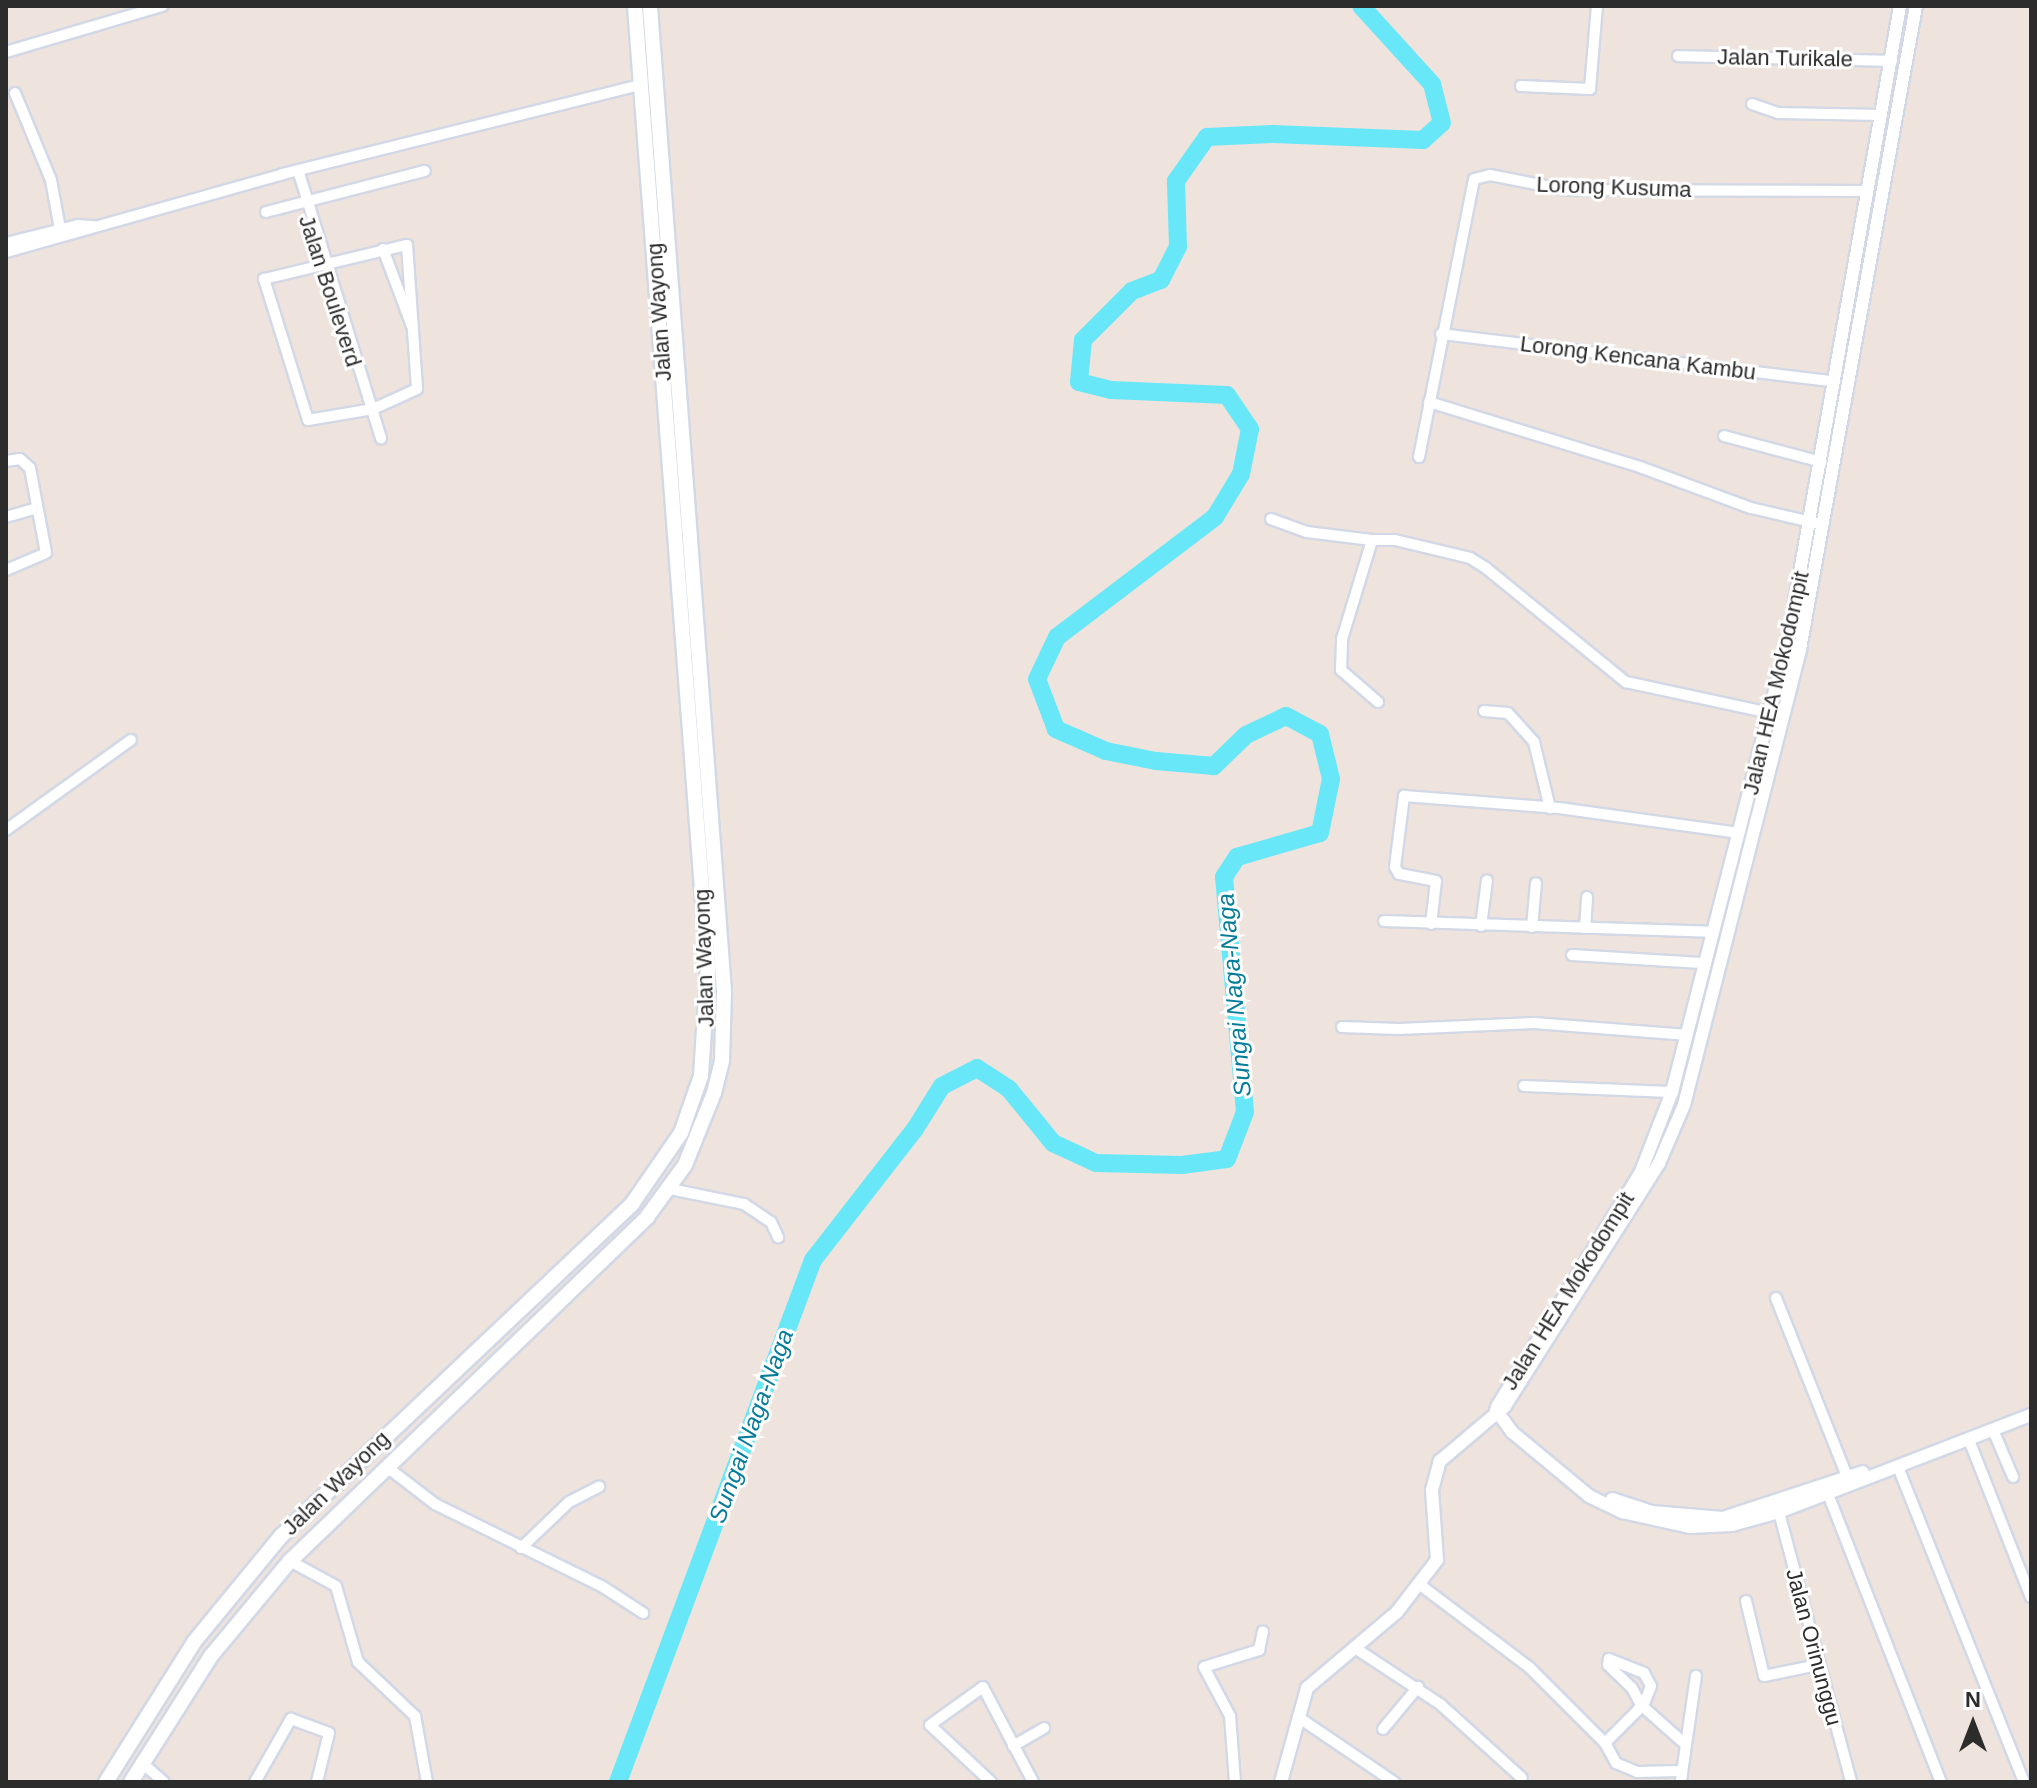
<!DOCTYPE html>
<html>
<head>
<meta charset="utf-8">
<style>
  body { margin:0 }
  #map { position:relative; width:2037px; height:1788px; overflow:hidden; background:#eee4dd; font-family:Helvetica,sans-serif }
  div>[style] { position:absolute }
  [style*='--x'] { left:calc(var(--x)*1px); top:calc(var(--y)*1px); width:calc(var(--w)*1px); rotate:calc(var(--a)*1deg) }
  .river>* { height:18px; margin:-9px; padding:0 9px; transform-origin:9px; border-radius:9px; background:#68e7f8 }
  .roads { filter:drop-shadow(2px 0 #d2d8e5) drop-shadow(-2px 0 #d2d8e5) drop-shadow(0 2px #d2d8e5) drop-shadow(0 -2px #d2d8e5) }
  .minor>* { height:10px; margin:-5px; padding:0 5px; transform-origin:5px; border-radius:5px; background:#fff }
  .tertiary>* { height:12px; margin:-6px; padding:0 6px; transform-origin:6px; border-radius:6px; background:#fff }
  .secondary>* { height:14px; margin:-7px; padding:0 7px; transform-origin:7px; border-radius:7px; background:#fff }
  span { translate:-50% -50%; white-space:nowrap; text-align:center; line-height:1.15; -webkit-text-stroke:6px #fff; paint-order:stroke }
  .street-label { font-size:22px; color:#2c2c2c }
  .water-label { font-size:24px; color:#047c9a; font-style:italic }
  .frame { position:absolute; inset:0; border:8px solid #2c2c2c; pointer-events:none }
  .north { position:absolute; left:1933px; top:1684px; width:80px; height:80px; -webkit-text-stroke:6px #fff; paint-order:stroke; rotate:0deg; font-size:22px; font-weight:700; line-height:32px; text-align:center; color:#2c2c2c }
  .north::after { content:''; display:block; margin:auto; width:28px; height:36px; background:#2c2c2c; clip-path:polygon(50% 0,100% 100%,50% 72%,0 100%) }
</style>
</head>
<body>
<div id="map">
  <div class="river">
    <div style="--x:618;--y:1782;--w:557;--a:-69.52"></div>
    <div style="--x:813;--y:1260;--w:166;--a:-52.1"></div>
    <div style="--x:915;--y:1129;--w:51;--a:-57.9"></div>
    <div style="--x:942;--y:1086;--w:39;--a:-27"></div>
    <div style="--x:977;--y:1068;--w:38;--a:33"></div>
    <div style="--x:1009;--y:1089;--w:70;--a:50.8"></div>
    <div style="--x:1053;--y:1143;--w:47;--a:24.9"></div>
    <div style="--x:1096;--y:1163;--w:86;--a:1.3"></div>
    <div style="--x:1182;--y:1165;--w:45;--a:-7.6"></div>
    <div style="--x:1227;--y:1159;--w:50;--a:-69"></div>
    <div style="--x:1245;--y:1112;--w:236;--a:-95.1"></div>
    <div style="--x:1224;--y:877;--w:24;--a:-57"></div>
    <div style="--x:1237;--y:857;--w:86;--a:-16.1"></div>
    <div style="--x:1320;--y:833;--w:55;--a:-78.5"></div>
    <div style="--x:1331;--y:779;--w:46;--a:-103.7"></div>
    <div style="--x:1320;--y:734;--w:38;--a:-152"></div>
    <div style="--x:1286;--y:716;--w:44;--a:154.6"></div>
    <div style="--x:1246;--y:735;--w:45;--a:135.9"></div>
    <div style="--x:1214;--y:766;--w:58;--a:-175.1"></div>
    <div style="--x:1156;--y:761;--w:51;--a:-168.7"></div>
    <div style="--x:1106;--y:751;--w:55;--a:-156.3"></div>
    <div style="--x:1056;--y:729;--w:53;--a:-110.8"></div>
    <div style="--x:1037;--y:679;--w:47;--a:-64.5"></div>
    <div style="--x:1057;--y:637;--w:198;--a:-37.2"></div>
    <div style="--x:1215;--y:517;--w:50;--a:-58.8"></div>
    <div style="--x:1241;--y:474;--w:46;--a:-78.7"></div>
    <div style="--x:1250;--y:429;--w:41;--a:-124.1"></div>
    <div style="--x:1227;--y:395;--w:116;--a:-177.5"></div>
    <div style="--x:1111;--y:390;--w:33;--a:-166"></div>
    <div style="--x:1079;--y:382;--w:42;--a:-84.6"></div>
    <div style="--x:1083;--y:340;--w:69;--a:-45"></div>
    <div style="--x:1132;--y:291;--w:31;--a:-21"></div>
    <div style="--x:1161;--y:280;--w:38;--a:-63"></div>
    <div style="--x:1178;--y:246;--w:65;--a:-91.8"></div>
    <div style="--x:1176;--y:181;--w:54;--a:-54.8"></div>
    <div style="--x:1207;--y:137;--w:66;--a:-2.6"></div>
    <div style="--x:1273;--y:134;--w:150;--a:2.3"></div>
    <div style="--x:1423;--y:140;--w:25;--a:-42"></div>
    <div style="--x:1442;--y:123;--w:40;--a:-104.4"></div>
    <div style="--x:1432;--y:84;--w:105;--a:-132.3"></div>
  </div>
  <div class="roads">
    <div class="minor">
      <div style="--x:6;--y:52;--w:163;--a:-16.4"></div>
      <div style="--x:1678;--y:56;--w:214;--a:1.3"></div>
      <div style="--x:1521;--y:86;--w:69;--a:2.5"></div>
      <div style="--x:1590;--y:89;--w:83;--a:-85.2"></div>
      <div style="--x:15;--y:93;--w:94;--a:67.5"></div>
      <div style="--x:51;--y:180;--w:50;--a:79.6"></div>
      <div style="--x:1752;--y:104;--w:28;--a:19"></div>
      <div style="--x:1778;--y:113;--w:103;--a:1.1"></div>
      <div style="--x:298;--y:170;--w:281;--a:72.8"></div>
      <div style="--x:266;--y:212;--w:164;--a:-14.5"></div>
      <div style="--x:6;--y:243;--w:74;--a:-14"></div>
      <div style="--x:78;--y:225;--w:16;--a:4"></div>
      <div style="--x:407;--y:245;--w:144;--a:86"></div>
      <div style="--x:417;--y:389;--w:48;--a:155.6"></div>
      <div style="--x:373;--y:409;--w:66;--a:170.4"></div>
      <div style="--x:308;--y:420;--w:148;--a:-107.3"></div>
      <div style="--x:264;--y:279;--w:147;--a:-13.4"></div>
      <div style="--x:383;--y:249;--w:82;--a:69.4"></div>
      <div style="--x:6;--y:252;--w:288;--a:-15.7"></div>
      <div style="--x:283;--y:174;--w:369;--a:-14"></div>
      <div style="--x:1441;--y:334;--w:397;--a:6.9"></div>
      <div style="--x:1429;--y:402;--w:221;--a:17.1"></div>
      <div style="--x:1640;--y:467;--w:118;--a:20.3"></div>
      <div style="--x:1751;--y:508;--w:67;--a:13"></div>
      <div style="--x:1724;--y:436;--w:101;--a:14.9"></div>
      <div style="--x:1419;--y:457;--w:283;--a:-78.8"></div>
      <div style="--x:1474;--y:179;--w:16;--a:-14"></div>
      <div style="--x:1490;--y:175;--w:77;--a:11.2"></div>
      <div style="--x:1566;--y:190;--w:301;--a:0.2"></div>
      <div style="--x:6;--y:461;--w:14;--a:-8"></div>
      <div style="--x:20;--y:459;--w:13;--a:42"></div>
      <div style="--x:30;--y:468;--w:86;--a:79.3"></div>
      <div style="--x:46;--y:553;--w:43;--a:157"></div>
      <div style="--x:6;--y:517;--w:32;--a:-16"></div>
      <div style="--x:1271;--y:519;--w:38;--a:20"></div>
      <div style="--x:1307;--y:532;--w:65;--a:7"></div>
      <div style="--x:1378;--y:702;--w:49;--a:-139.1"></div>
      <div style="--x:1341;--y:670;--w:31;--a:-88"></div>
      <div style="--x:1342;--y:639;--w:103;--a:-73.1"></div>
      <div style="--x:1372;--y:540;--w:23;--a:0"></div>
      <div style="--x:1395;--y:540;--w:77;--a:13.5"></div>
      <div style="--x:1470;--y:558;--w:19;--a:32"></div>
      <div style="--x:1486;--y:568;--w:181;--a:39.2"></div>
      <div style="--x:1626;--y:682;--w:147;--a:12.1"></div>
      <div style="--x:1484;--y:711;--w:24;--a:5"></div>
      <div style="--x:1508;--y:713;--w:39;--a:48"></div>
      <div style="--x:1534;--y:742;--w:68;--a:76.4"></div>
      <div style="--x:6;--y:830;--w:154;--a:-35.8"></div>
      <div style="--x:1384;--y:921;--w:327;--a:1.9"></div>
      <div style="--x:1431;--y:924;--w:43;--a:-83.4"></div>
      <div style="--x:1436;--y:881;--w:38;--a:-169"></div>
      <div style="--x:1399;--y:874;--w:8;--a:-120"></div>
      <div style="--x:1395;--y:867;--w:72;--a:-82.8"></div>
      <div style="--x:1404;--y:796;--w:155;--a:4.4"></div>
      <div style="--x:1559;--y:808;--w:182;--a:7.9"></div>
      <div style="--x:1481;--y:926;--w:46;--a:-82.6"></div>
      <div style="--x:1532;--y:927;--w:44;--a:-84.8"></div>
      <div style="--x:1585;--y:928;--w:31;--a:-86"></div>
      <div style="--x:1572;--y:955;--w:130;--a:3.5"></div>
      <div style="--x:1342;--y:1027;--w:57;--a:2"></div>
      <div style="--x:1399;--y:1029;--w:135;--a:-2.5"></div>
      <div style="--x:1534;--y:1023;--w:151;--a:4.5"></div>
      <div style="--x:1524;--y:1086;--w:148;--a:2.3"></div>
      <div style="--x:670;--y:1189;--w:76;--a:11.5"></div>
      <div style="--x:744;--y:1204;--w:32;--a:34"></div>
      <div style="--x:771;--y:1222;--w:17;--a:65"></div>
      <div style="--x:1776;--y:1298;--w:200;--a:68.3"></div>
      <div style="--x:1993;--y:1430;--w:51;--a:66.9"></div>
      <div style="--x:1969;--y:1440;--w:169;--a:68.5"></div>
      <div style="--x:387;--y:1467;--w:61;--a:37.6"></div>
      <div style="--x:435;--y:1504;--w:187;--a:26.3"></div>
      <div style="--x:603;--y:1587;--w:48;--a:33"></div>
      <div style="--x:1898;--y:1467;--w:339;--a:68.2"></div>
      <div style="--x:1828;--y:1494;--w:309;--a:68.6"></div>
      <div style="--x:1777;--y:1505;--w:287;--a:75"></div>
      <div style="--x:521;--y:1548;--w:66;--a:-43.8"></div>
      <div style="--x:569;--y:1502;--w:34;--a:-27"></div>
      <div style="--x:290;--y:1561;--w:52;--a:28.5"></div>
      <div style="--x:336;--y:1586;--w:79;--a:73.9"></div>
      <div style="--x:358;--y:1662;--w:79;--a:43.5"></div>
      <div style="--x:415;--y:1716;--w:67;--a:79.7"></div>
      <div style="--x:1419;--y:1584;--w:139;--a:37.1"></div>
      <div style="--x:1530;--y:1668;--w:106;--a:45"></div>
      <div style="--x:1605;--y:1743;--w:23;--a:61"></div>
      <div style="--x:1616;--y:1763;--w:23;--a:23"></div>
      <div style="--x:1637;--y:1772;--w:44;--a:-1.3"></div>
      <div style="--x:1746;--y:1601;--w:77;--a:76.5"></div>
      <div style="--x:1764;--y:1676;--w:54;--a:-11.7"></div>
      <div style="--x:1355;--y:1648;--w:102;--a:33.4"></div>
      <div style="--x:1440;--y:1704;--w:110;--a:42.1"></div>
      <div style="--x:1298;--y:1717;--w:116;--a:34.1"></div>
      <div style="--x:1383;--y:1729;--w:55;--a:-50.2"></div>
      <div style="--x:1605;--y:1743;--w:47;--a:-45"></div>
      <div style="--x:1638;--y:1710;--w:6;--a:-59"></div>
      <div style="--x:1641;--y:1705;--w:6;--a:-45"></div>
      <div style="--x:1645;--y:1701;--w:16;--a:-68"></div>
      <div style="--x:1651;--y:1686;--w:15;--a:-118"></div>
      <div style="--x:1644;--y:1673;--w:38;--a:-158"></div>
      <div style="--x:1609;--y:1659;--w:6;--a:99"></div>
      <div style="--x:1608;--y:1665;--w:33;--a:44"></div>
      <div style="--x:1632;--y:1688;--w:19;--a:62"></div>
      <div style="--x:1641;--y:1705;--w:60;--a:41.6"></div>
      <div style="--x:1686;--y:1745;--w:37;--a:98"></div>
      <div style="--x:1686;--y:1745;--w:70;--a:-81.8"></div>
      <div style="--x:1013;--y:1746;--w:36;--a:-30"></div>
      <div style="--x:141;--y:1762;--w:30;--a:41"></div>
      <div style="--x:255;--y:1782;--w:73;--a:-60.3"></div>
      <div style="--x:291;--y:1719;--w:40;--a:20.2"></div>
      <div style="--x:329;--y:1733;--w:50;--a:103.8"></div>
      <div style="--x:991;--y:1782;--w:83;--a:-136.9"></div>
      <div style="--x:930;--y:1725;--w:65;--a:-35.6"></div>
      <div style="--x:983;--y:1687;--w:107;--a:62.2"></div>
      <div style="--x:1235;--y:1782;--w:66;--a:-94.3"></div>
      <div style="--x:1230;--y:1716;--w:55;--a:-118"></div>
      <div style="--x:1204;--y:1667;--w:58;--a:-17.2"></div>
      <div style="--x:1259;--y:1650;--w:19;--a:-78"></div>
    </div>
    <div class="tertiary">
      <div style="--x:1497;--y:1407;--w:273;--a:-58.5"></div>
      <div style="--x:1640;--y:1174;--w:88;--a:-68.7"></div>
      <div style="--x:1672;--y:1092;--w:467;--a:-75.6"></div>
      <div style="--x:1788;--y:640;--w:644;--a:-79.98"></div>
      <div style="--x:1496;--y:1410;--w:27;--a:54"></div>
      <div style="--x:1512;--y:1432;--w:100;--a:39.7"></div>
      <div style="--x:1589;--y:1496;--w:37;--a:26"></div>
      <div style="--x:1622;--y:1512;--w:70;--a:12.4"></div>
      <div style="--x:1690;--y:1527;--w:42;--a:-2.7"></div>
      <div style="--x:1732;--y:1525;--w:49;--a:-15.5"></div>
      <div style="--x:1779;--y:1512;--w:270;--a:-21.1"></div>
      <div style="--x:1612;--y:1499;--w:42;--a:18"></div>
      <div style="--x:1652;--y:1512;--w:71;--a:4.8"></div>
      <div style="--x:1723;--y:1518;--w:147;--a:-18.2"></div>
      <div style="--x:1281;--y:1782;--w:98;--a:-74.5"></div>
      <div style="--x:1307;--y:1688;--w:118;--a:-40.2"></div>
      <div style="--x:1397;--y:1612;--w:66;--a:-52.4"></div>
      <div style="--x:1437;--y:1560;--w:70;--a:-94.1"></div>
      <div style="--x:1432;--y:1490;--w:30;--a:-75"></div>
      <div style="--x:1440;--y:1461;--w:85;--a:-40.2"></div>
      <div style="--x:1505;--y:1406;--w:288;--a:-57.6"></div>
      <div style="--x:1659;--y:1163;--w:63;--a:-66.7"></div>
      <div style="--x:1684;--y:1105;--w:471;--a:-75.7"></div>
      <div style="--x:1800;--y:649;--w:653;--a:-79.77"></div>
    </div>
    <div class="secondary">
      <div style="--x:106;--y:1782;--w:165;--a:-57.8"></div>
      <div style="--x:194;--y:1642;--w:137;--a:-50.6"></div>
      <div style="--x:281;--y:1536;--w:483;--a:-43.4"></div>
      <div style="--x:632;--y:1204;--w:86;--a:-55.4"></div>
      <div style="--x:681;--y:1133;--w:60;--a:-70.7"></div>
      <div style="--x:701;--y:1076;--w:107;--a:-86.3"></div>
      <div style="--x:708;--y:969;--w:966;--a:-94.34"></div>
      <div style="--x:131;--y:1782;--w:149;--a:-57.6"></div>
      <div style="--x:211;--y:1656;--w:124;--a:-50.3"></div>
      <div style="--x:290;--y:1561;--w:496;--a:-43.9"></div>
      <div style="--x:647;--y:1217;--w:64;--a:-53.8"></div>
      <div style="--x:685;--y:1165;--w:78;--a:-68.1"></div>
      <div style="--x:714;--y:1093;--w:34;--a:-76"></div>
      <div style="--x:722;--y:1060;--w:69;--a:-88.3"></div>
      <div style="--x:724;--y:991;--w:988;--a:-94.3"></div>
    </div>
  </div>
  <div class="street-label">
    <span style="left:1785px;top:58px;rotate:1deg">Jalan Turikale</span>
    <span style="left:1614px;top:187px;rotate:2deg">Lorong Kusuma</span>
    <span style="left:330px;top:291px;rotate:72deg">Jalan Bouleverd</span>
    <span style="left:659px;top:312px;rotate:-94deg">Jalan Wayong</span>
    <span style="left:1638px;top:358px;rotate:7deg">Lorong Kencana Kambu</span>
    <span style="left:1776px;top:683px;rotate:-77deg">Jalan HEA Mokodompit</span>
    <span style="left:704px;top:958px;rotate:-92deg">Jalan Wayong</span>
    <span style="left:1568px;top:1291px;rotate:-58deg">Jalan HEA Mokodompit</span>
    <span style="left:336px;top:1483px;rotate:-44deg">Jalan Wayong</span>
    <span style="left:1814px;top:1647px;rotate:75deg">Jalan Orinunggu</span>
  </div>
  <div class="water-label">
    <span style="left:1234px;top:995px;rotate:-95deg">Sungai Naga-Naga</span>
    <span style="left:751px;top:1426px;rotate:-70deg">Sungai Naga-Naga</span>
  </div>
  <div class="frame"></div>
  <div class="north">N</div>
</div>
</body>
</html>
